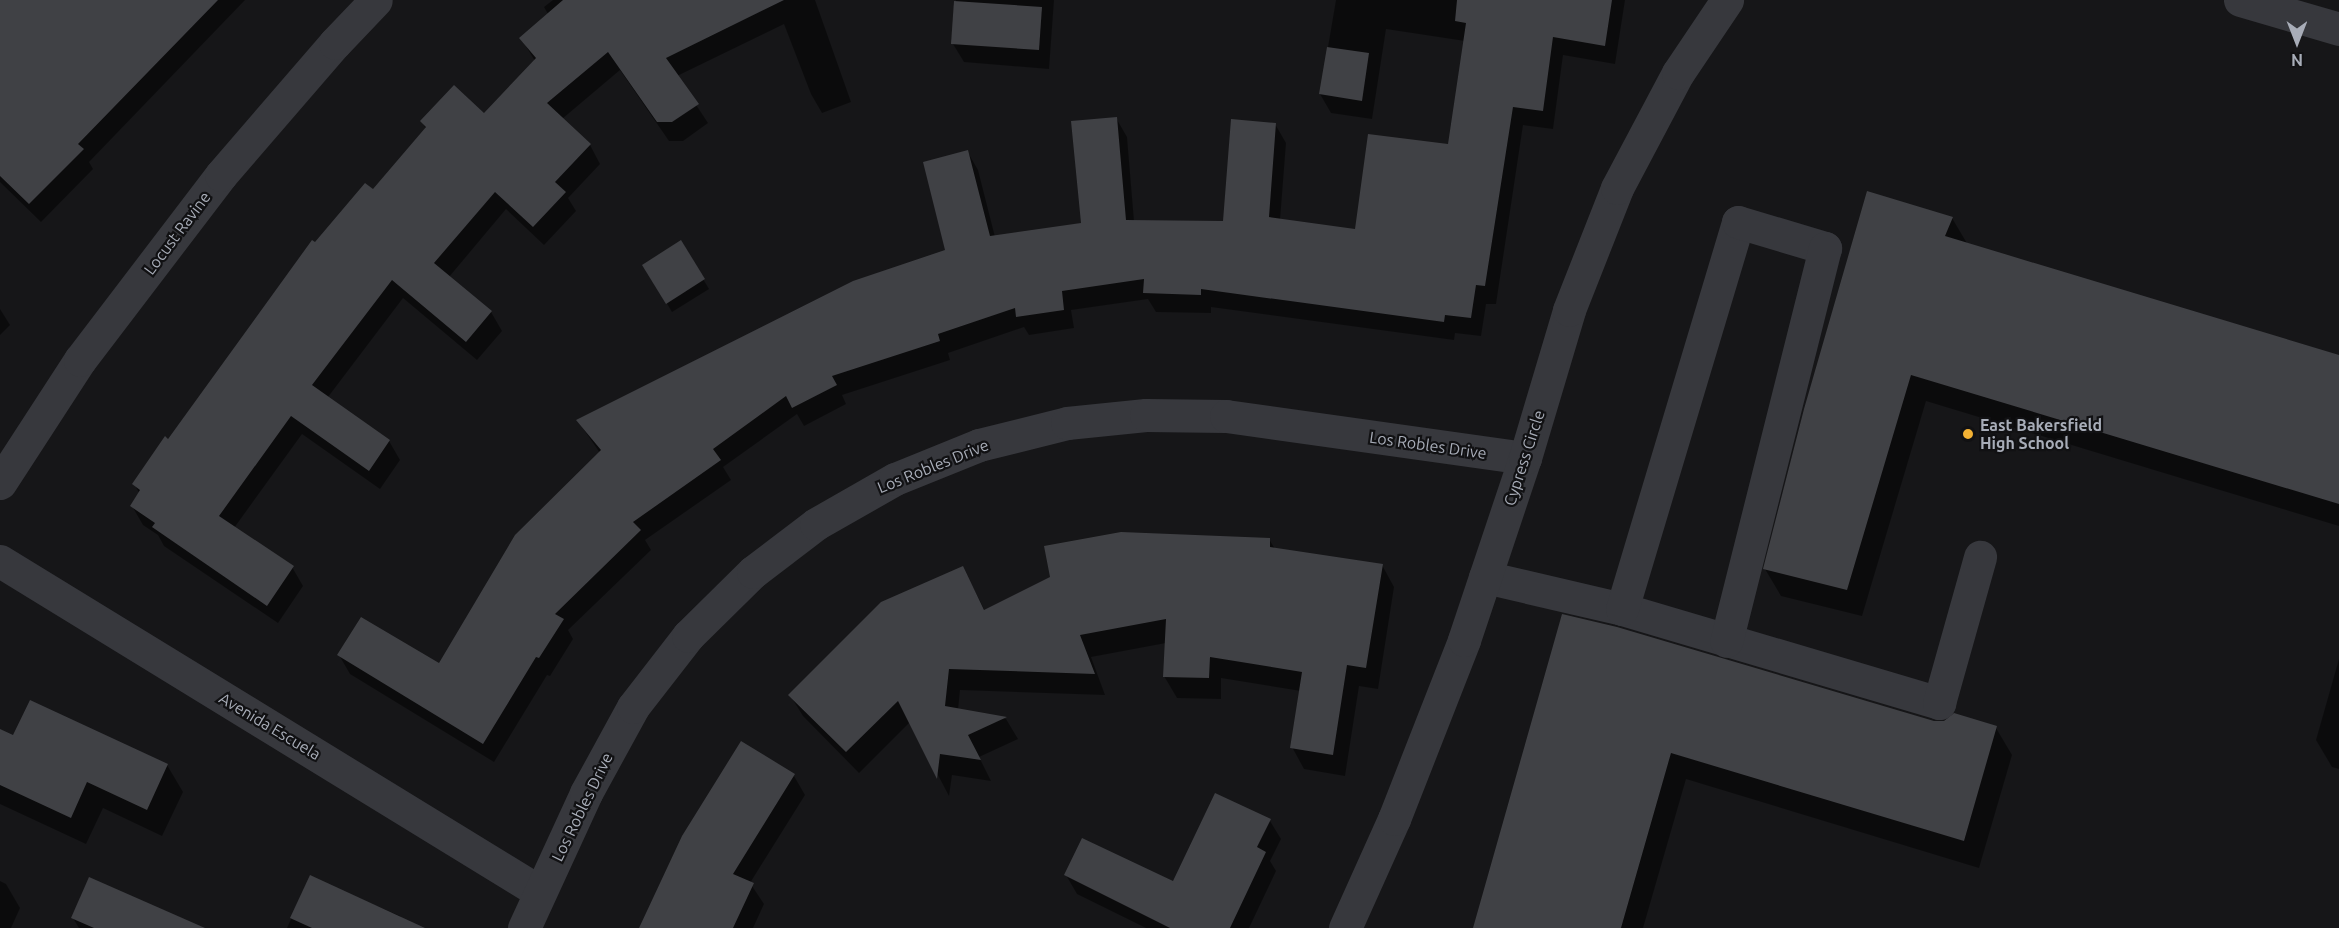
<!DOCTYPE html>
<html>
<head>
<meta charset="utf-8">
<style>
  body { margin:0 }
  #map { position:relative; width:2339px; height:928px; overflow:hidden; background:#161618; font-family:Ubuntu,sans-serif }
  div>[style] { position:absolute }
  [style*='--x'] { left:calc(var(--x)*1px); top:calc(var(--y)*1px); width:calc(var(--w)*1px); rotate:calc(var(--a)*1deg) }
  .shadow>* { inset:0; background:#0007 }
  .building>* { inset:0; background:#404145 }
  .minor>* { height:33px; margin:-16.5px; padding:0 16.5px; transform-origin:16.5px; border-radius:16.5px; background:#37383d }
  .dots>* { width:16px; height:16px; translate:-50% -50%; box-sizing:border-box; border:3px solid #111113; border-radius:50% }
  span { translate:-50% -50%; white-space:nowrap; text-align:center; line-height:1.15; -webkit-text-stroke:4.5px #111113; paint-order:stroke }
  .street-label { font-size:16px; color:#a8adb8 }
  .poi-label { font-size:16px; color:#a8adb8; font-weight:700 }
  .left { translate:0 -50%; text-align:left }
  .north { position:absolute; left:2267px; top:12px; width:60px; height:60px; -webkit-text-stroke:4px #111113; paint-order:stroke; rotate:180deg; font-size:16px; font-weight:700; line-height:24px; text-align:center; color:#a8adb8 }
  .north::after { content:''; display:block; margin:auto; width:21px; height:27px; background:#a8adb8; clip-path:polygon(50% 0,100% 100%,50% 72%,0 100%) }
</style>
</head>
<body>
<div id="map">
  <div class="shadow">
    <div style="clip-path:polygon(66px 0,245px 0,89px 162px,93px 169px,41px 222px,0 182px,0 7px)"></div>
    <div style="clip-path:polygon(553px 0,815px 0,851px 102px,822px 113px,811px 94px,784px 24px,677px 76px,708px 123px,683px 141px,669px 141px,620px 70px,562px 119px,590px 145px,600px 164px,568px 198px,576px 211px,544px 245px,506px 209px,449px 277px,491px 312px,502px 331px,477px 360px,403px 298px,328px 397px,389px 441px,400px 460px,380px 489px,302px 434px,234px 528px,292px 567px,303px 586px,278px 623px,164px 546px,158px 535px,143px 525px,132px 506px,140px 494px,134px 484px,315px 244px,373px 191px,426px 129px,422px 122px,484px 116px,535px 61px,521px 38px,548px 14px,544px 7px)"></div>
    <div style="clip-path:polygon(956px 0,1054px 0,1049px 69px,964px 62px,953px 44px)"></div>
    <div style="clip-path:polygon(1336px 0,1625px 0,1615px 64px,1563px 55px,1553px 129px,1523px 125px,1496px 304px,1486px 304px,1481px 336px,1455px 333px,1454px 340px,1211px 307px,1211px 313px,1156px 312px,1148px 299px,1071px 310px,1074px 328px,1029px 335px,1024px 327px,948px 353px,950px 360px,842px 395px,846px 404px,804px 426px,797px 414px,723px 467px,731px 480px,645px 540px,651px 550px,568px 630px,573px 639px,550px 676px,547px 675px,494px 762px,350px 674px,339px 655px,439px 665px,600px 453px,578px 421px,947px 251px,967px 151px,978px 170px,995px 237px,1082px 224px,1116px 118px,1127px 137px,1134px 221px,1225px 223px,1275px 124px,1286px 143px,1280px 220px,1356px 231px,1450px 145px,1465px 41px,1386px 29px,1372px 119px,1331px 113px,1320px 94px)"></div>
    <div style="clip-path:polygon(1952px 218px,1968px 245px,2339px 357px,2339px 526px,1926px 401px,1862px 616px,1781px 596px,1765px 569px)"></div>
    <div style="clip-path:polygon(681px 242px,709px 289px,672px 312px,644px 265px)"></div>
    <div style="clip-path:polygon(0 309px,10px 325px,0 335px)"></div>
    <div style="clip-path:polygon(1269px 539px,1275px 549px,1382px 565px,1394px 587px,1378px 689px,1359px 686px,1345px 776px,1304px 769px,1292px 747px,1301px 691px,1221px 678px,1221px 699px,1177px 698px,1164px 676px,1166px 643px,1091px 657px,1105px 695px,960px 690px,958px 710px,1006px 719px,1018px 739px,979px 757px,991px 781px,952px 775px,949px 796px,910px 722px,859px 773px,803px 716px,790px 695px,963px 568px,985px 611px)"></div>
    <div style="clip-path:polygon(1563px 616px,1933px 722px,1996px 728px,2012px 755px,1979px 868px,1686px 779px,1643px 928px,1474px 928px)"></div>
    <div style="clip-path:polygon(2339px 659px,2339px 769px,2332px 767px,2316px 740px)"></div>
    <div style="clip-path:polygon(0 730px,14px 737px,167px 765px,183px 792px,162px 836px,103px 808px,86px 844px,0 804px)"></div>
    <div style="clip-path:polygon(794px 776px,805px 795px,750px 883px,764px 904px,753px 928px,641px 928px)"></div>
    <div style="clip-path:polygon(1270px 821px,1281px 839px,1270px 861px,1276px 871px,1249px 928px,1146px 928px,1077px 894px,1066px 875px,1173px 883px)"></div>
    <div style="clip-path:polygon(310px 877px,400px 916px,407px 928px,287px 928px)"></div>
    <div style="clip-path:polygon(0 881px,6px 884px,20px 908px,11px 928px,0 928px)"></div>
    <div style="clip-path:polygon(73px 918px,159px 928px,79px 928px)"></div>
  </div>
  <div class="building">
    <div style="clip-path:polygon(0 0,218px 0,78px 144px,84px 149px,29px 204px,0 176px)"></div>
    <div style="clip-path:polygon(563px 0,784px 0,666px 58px,699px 104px,672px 122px,657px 122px,608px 52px,547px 103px,591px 144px,555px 182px,566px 192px,533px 227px,495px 192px,434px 263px,492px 311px,466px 342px,392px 280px,312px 385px,390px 440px,369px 471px,291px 416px,219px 516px,294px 566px,267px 606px,152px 527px,155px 523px,130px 506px,140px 490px,132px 484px,165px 436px,168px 439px,312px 240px,315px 242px,365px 183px,373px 189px,426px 127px,420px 121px,454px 85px,484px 113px,536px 58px,519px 38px)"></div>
    <div style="clip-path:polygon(1457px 0,1612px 0,1605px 46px,1553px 37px,1543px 111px,1513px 107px,1485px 286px,1476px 285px,1471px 318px,1445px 315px,1444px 322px,1201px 289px,1201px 295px,1143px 293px,1144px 279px,1062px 291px,1064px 310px,1016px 317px,1015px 308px,938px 334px,940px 341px,832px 376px,837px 385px,792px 408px,786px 396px,713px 449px,721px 460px,633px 522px,641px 530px,555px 614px,564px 619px,539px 658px,536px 657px,483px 744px,337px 655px,361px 617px,439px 663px,515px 535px,601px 450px,576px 420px,853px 281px,945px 250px,923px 162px,968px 150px,990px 236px,1081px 223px,1071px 121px,1117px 117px,1126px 220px,1223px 221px,1231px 119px,1276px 123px,1269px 217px,1355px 229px,1368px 134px,1448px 144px,1466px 23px,1455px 21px)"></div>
    <div style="clip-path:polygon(954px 1px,1042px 7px,1039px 50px,951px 44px)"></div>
    <div style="clip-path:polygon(1327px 47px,1369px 53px,1362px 101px,1319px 94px)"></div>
    <div style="clip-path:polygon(1867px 191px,1953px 217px,1945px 236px,2339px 355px,2339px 504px,1911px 375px,1847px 590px,1763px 569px,1804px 409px)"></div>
    <div style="clip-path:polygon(681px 240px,705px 279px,666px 304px,642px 265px)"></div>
    <div style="clip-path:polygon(1121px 532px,1270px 538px,1270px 547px,1383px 564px,1366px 668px,1347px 665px,1333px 755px,1290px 748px,1302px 672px,1210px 657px,1209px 678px,1163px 677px,1166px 619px,1080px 635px,1095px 674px,949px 669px,945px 706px,1007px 717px,968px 735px,981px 760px,940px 754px,937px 779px,898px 701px,846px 752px,788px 695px,881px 602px,963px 566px,984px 610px,1050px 577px,1044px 546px)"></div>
    <div style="clip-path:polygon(1562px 614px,1617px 627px,1934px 721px,1944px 721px,1954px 713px,1997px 726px,1964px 841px,1671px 753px,1621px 928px,1473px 928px)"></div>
    <div style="clip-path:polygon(30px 700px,168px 764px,147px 810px,87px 782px,71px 818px,0 785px,0 729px,13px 735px)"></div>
    <div style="clip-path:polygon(741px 741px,795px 774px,733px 874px,754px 883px,733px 928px,639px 928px,682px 836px)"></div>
    <div style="clip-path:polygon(1215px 793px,1271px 819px,1257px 847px,1266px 852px,1230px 928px,1170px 928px,1064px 875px,1082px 838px,1173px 881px)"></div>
    <div style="clip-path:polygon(310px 875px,425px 928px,312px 928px,290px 918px)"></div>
    <div style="clip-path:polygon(89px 877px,205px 928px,94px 928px,71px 918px)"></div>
  </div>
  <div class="minor">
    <div style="--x:2240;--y:0;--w:103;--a:16.3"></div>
    <div style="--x:0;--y:483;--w:147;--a:-57"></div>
    <div style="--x:80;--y:360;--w:233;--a:-52.7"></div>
    <div style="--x:221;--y:175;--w:174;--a:-49.2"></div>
    <div style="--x:335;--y:43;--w:59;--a:-46.4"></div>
    <div style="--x:0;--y:561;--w:633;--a:31.51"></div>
    <div style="--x:1485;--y:577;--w:141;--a:13.1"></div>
    <div style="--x:1622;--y:609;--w:331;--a:16.5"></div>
    <div style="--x:1939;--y:703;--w:152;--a:-74.3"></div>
    <div style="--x:1622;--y:609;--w:404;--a:-73.3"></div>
    <div style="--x:1738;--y:222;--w:91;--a:16.6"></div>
    <div style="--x:1825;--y:248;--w:405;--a:104.1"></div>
    <div style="--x:524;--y:928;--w:149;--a:-65.3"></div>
    <div style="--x:586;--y:793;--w:98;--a:-61.3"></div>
    <div style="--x:633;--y:707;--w:90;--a:-52.2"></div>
    <div style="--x:688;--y:636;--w:91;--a:-44.6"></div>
    <div style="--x:753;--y:572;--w:79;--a:-37.3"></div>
    <div style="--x:816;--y:524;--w:91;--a:-29.7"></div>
    <div style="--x:895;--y:479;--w:91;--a:-22"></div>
    <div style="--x:979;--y:445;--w:91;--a:-14"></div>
    <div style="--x:1067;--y:423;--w:79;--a:-5.8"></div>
    <div style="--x:1146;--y:415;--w:80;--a:0.7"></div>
    <div style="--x:1226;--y:416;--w:302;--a:8"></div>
    <div style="--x:1345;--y:928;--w:120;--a:-65.8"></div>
    <div style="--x:1394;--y:819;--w:192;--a:-68.6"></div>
    <div style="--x:1464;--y:640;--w:192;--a:-71.5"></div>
    <div style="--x:1525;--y:458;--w:154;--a:-73.4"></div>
    <div style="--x:1569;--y:310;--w:131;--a:-68.5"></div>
    <div style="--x:1617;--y:188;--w:130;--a:-62.1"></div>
    <div style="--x:1678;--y:73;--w:88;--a:-56.1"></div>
  </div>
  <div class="dots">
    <div style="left:1968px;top:434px;background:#f2b134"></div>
  </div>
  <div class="street-label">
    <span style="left:177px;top:233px;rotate:-53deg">Locust Ravine</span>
    <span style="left:1428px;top:445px;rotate:8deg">Los Robles Drive</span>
    <span style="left:1524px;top:458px;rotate:-72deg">Cypress Circle</span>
    <span style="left:933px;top:466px;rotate:-22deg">Los Robles Drive</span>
    <span style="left:270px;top:726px;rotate:31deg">Avenida Escuela</span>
    <span style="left:582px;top:807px;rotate:-64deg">Los Robles Drive</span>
  </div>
  <div class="poi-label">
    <span class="left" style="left:1980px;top:434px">East Bakersfield<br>High School</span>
  </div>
  <div class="north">N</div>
</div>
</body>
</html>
